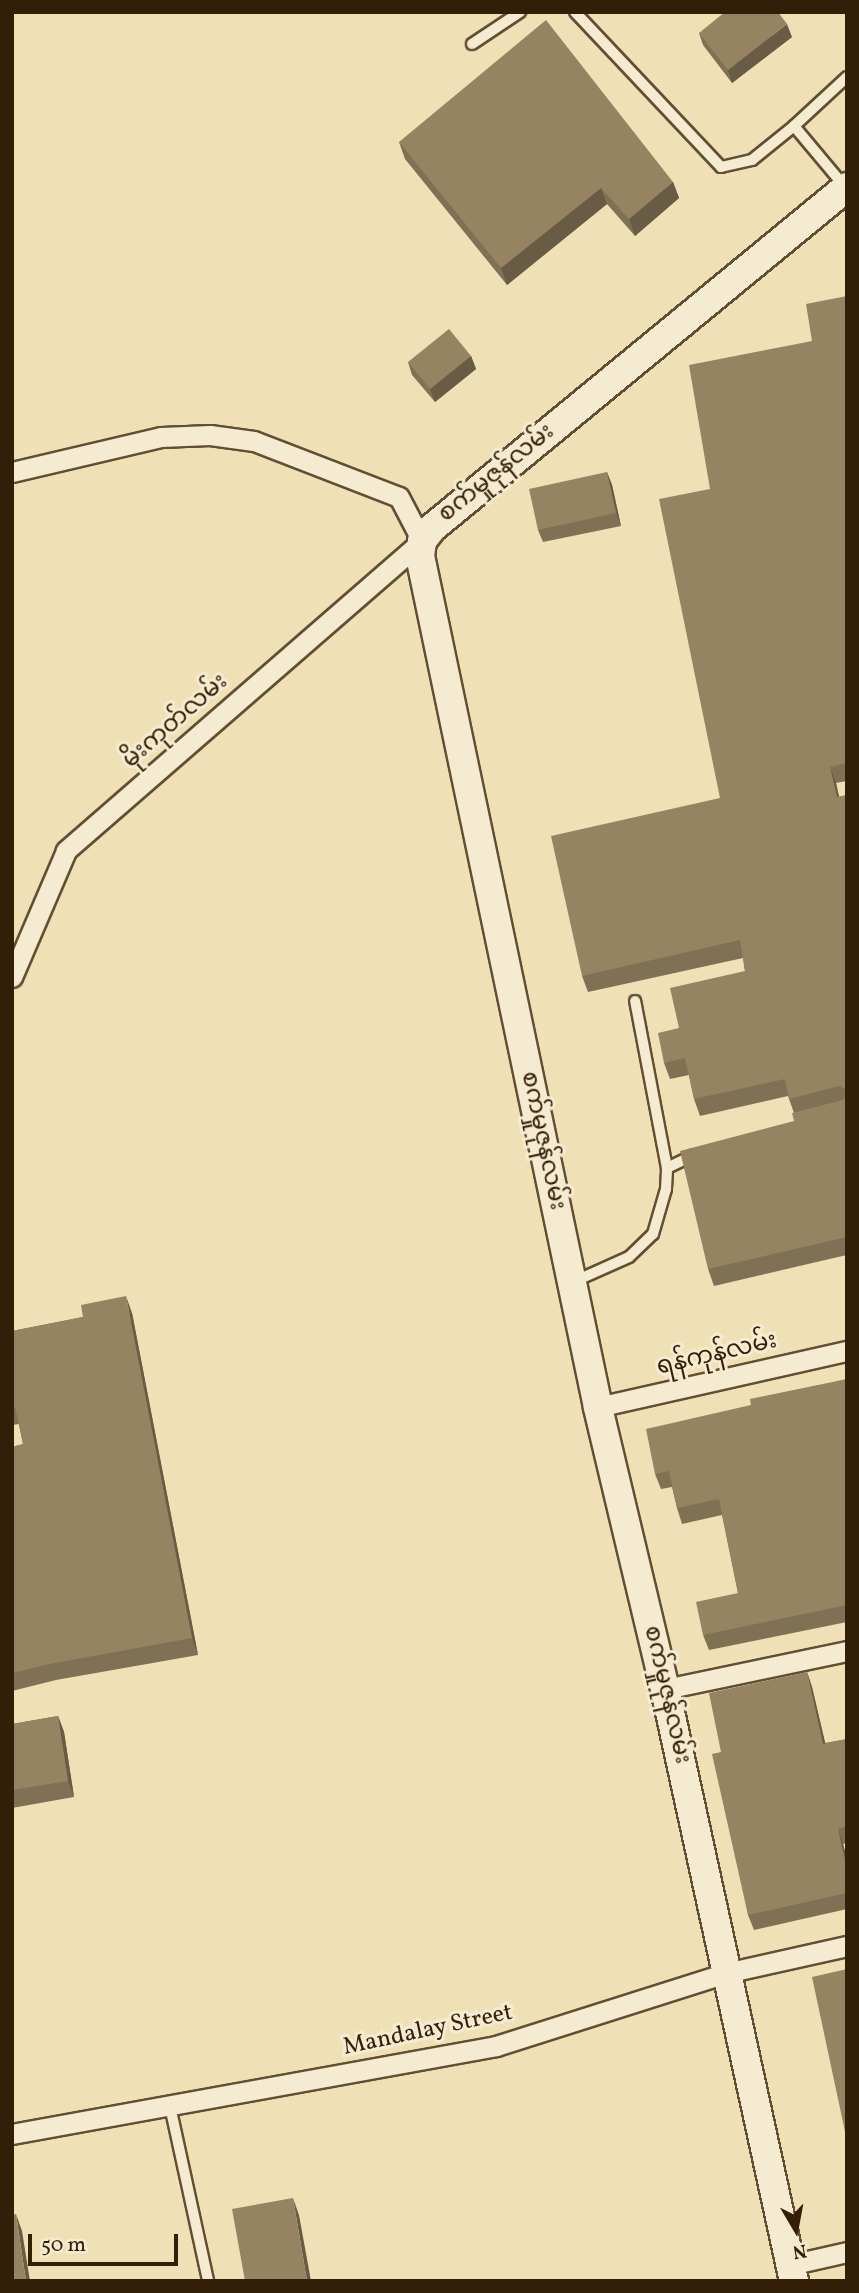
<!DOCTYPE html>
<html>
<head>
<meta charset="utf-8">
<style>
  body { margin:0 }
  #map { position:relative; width:859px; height:2293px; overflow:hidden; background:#f0e0b6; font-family:Vollkorn,"Noto Sans Myanmar",serif }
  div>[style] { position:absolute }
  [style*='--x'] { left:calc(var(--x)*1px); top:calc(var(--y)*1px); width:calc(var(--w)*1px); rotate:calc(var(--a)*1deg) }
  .roads { filter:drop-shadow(2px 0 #624f33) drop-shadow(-2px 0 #624f33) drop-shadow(0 2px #624f33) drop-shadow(0 -2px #624f33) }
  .lane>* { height:10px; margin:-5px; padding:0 5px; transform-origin:5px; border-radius:5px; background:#f5ebd0 }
  .street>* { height:19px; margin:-9.5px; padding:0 9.5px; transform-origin:9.5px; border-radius:9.5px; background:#f5ebd0 }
  .secondary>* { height:28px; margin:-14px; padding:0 14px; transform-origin:14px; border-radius:14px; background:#f5ebd0 }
  .wall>* { inset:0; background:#807154 }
  .shaded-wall>* { inset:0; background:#685c45 }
  .building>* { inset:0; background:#958362 }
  span { translate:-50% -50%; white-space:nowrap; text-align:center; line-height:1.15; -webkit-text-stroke:6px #f5ebd0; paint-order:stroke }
  .street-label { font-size:24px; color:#331f07 }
  .frame { position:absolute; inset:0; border:14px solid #331f07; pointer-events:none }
  .north { position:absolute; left:761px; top:2195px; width:70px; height:70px; -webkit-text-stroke:5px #f5ebd0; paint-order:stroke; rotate:170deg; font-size:19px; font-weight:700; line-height:28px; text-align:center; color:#331f07 }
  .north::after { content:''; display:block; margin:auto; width:24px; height:32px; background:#331f07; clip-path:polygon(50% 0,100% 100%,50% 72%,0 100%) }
  .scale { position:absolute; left:28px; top:2234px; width:150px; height:32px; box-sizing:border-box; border:4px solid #331f07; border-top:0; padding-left:9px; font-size:21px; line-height:24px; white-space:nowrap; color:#331f07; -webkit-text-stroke:5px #f5ebd0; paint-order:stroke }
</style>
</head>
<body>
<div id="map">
  <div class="roads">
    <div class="lane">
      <div style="--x:575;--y:12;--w:213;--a:46.7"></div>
      <div style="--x:721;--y:167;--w:32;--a:-13"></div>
      <div style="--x:752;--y:160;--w:54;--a:-39"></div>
      <div style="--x:794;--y:126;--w:80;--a:50.1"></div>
      <div style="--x:472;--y:44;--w:58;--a:-33.7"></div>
      <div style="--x:794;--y:126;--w:72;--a:-42.8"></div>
      <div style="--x:667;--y:1168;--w:28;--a:-26"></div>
      <div style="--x:573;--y:1282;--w:61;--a:-24.1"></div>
      <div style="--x:629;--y:1257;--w:33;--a:-44"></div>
      <div style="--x:653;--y:1234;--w:47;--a:-73.9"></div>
      <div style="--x:666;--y:1189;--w:21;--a:-87"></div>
      <div style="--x:667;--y:1168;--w:170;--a:-100.8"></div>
      <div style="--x:170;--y:2106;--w:179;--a:77.7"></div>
    </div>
    <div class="street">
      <div style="--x:12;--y:472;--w:153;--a:-13.2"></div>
      <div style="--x:161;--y:437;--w:49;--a:-2.3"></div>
      <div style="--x:210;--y:435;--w:44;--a:7.8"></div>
      <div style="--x:254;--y:441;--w:155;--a:21.1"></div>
      <div style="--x:399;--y:497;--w:50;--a:62.4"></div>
      <div style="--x:422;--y:541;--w:472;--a:139"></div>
      <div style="--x:66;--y:851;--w:137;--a:113.2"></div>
      <div style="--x:598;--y:1407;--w:255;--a:-12.7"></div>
      <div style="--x:665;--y:1689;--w:186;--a:-11.8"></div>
      <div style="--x:12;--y:2134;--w:492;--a:-10.3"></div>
      <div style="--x:496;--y:2046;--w:241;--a:-17.6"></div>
      <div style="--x:726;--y:1973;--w:124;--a:-12.6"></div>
      <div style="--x:790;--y:2265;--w:58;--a:-12.8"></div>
    </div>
    <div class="secondary">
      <div style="--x:794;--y:2281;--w:606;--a:-102.29"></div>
      <div style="--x:665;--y:1689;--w:290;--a:-103.4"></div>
      <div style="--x:598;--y:1407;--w:869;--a:-101.81"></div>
      <div style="--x:420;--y:556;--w:15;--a:-82"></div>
      <div style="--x:422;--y:541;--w:16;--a:-52"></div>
      <div style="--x:432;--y:528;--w:537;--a:-39.41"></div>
    </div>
  </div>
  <div class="wall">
    <div style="clip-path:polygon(699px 33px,792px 37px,732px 83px,703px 45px)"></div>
    <div style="clip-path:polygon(399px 142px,673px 182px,679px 198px,635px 236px,607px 204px,507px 285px,405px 159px)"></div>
    <div style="clip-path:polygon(847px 296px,847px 781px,836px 783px,839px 797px,847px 795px,847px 1255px,714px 1286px,708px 1269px,794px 1121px,794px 1113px,788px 1096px,700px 1116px,694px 1099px,689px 1075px,670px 1079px,664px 1063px,679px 1028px,745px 971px,743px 958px,588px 992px,582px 976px,720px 798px,710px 489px,812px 341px)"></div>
    <div style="clip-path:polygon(471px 356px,476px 369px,435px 402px,412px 375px,408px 362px)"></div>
    <div style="clip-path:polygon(607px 472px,612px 485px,621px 526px,543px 542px,538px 530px)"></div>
    <div style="clip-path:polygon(132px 1313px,198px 1655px,56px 1680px,12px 1691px,12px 1447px,23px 1444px,19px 1424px,12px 1425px,12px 1331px,83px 1317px)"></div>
    <div style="clip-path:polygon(847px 1379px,847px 1622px,709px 1650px,703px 1635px,738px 1593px,722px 1515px,682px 1524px,677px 1508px,672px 1487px,661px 1489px,655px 1474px,751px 1405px)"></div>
    <div style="clip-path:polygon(807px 1672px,812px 1687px,825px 1743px,847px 1739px,847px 1843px,843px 1844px,847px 1859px,847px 1909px,754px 1930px,748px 1915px,721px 1752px)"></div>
    <div style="clip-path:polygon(58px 1716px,64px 1732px,74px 1797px,12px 1808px,12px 1724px)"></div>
  </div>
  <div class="shaded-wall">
    <div style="clip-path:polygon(787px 24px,792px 37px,732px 83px,728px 70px)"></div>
    <div style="clip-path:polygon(673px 182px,679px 198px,635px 236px,629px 219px)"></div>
    <div style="clip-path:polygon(601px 188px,607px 204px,507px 285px,501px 268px)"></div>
    <div style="clip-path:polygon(471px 356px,476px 369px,435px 402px,430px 389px)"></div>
    <div style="clip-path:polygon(607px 472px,612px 485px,621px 526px,616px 513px)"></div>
    <div style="clip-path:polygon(830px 767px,836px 783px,843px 814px,837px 797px)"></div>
    <div style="clip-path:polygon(126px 1296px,132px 1313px,198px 1655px,192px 1638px)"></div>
    <div style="clip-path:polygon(807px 1672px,812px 1687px,829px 1759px,823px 1744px)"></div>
    <div style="clip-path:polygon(58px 1716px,64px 1732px,74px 1797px,68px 1781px)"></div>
    <div style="clip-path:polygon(838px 1829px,843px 1844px,847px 1859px,847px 1869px)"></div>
    <div style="clip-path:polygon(293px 2198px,299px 2215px,311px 2281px,307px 2281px)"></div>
    <div style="clip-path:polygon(16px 2214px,22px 2231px,30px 2281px,26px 2281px)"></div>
  </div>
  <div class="building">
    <div style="clip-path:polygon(725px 12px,778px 12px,787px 24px,728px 70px,699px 33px)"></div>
    <div style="clip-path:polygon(546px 20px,673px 182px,629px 219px,601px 188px,501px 268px,399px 142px)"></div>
    <div style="clip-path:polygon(847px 296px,847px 763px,830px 767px,837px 797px,847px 795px,847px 1090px,839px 1086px,789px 1099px,785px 1079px,694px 1099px,685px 1058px,664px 1063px,658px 1033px,679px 1028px,670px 988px,745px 971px,740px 940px,582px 976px,551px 836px,720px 798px,659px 499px,710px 489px,689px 365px,812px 341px,806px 304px)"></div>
    <div style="clip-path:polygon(449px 329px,471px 356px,430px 389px,408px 362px)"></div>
    <div style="clip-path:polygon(607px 472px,616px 513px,538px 530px,529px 489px)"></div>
    <div style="clip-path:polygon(847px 1093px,847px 1237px,708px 1269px,680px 1151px,794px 1121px,792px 1113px,843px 1100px)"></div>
    <div style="clip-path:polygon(126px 1296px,192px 1638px,50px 1664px,12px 1673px,12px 1447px,23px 1444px,15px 1407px,12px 1407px,12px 1331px,83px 1317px,81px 1305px)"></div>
    <div style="clip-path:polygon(847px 1379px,847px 1605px,703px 1635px,696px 1602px,738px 1593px,719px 1499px,677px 1508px,669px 1471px,655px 1474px,646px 1429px,751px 1405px,750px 1399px)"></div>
    <div style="clip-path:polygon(807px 1672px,823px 1744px,847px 1739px,847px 1826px,838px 1829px,847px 1869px,847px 1893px,748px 1915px,712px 1754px,721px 1752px,709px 1693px)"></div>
    <div style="clip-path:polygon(58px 1716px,68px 1781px,12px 1790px,12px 1724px)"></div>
    <div style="clip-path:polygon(847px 1969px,847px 2141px,812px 1977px)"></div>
    <div style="clip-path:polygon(293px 2198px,307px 2281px,245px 2281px,232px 2209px)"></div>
    <div style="clip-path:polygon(16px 2214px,26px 2281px,12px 2281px,12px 2215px)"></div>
  </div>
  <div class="street-label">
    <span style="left:497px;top:474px;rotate:-39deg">စက်မှုဇုန်လမ်း</span>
    <span style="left:176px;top:722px;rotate:-41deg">မိုးကုတ်လမ်း</span>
    <span style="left:542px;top:1141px;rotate:78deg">စက်မှုဇုန်လမ်း</span>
    <span style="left:717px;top:1355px;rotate:-13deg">ရန်ကုန်လမ်း</span>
    <span style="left:666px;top:1695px;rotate:77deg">စက်မှုဇုန်လမ်း</span>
    <span style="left:428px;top:2031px;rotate:-12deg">Mandalay Street</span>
  </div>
  <div class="frame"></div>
  <div class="north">N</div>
  <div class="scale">50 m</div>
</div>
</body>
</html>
